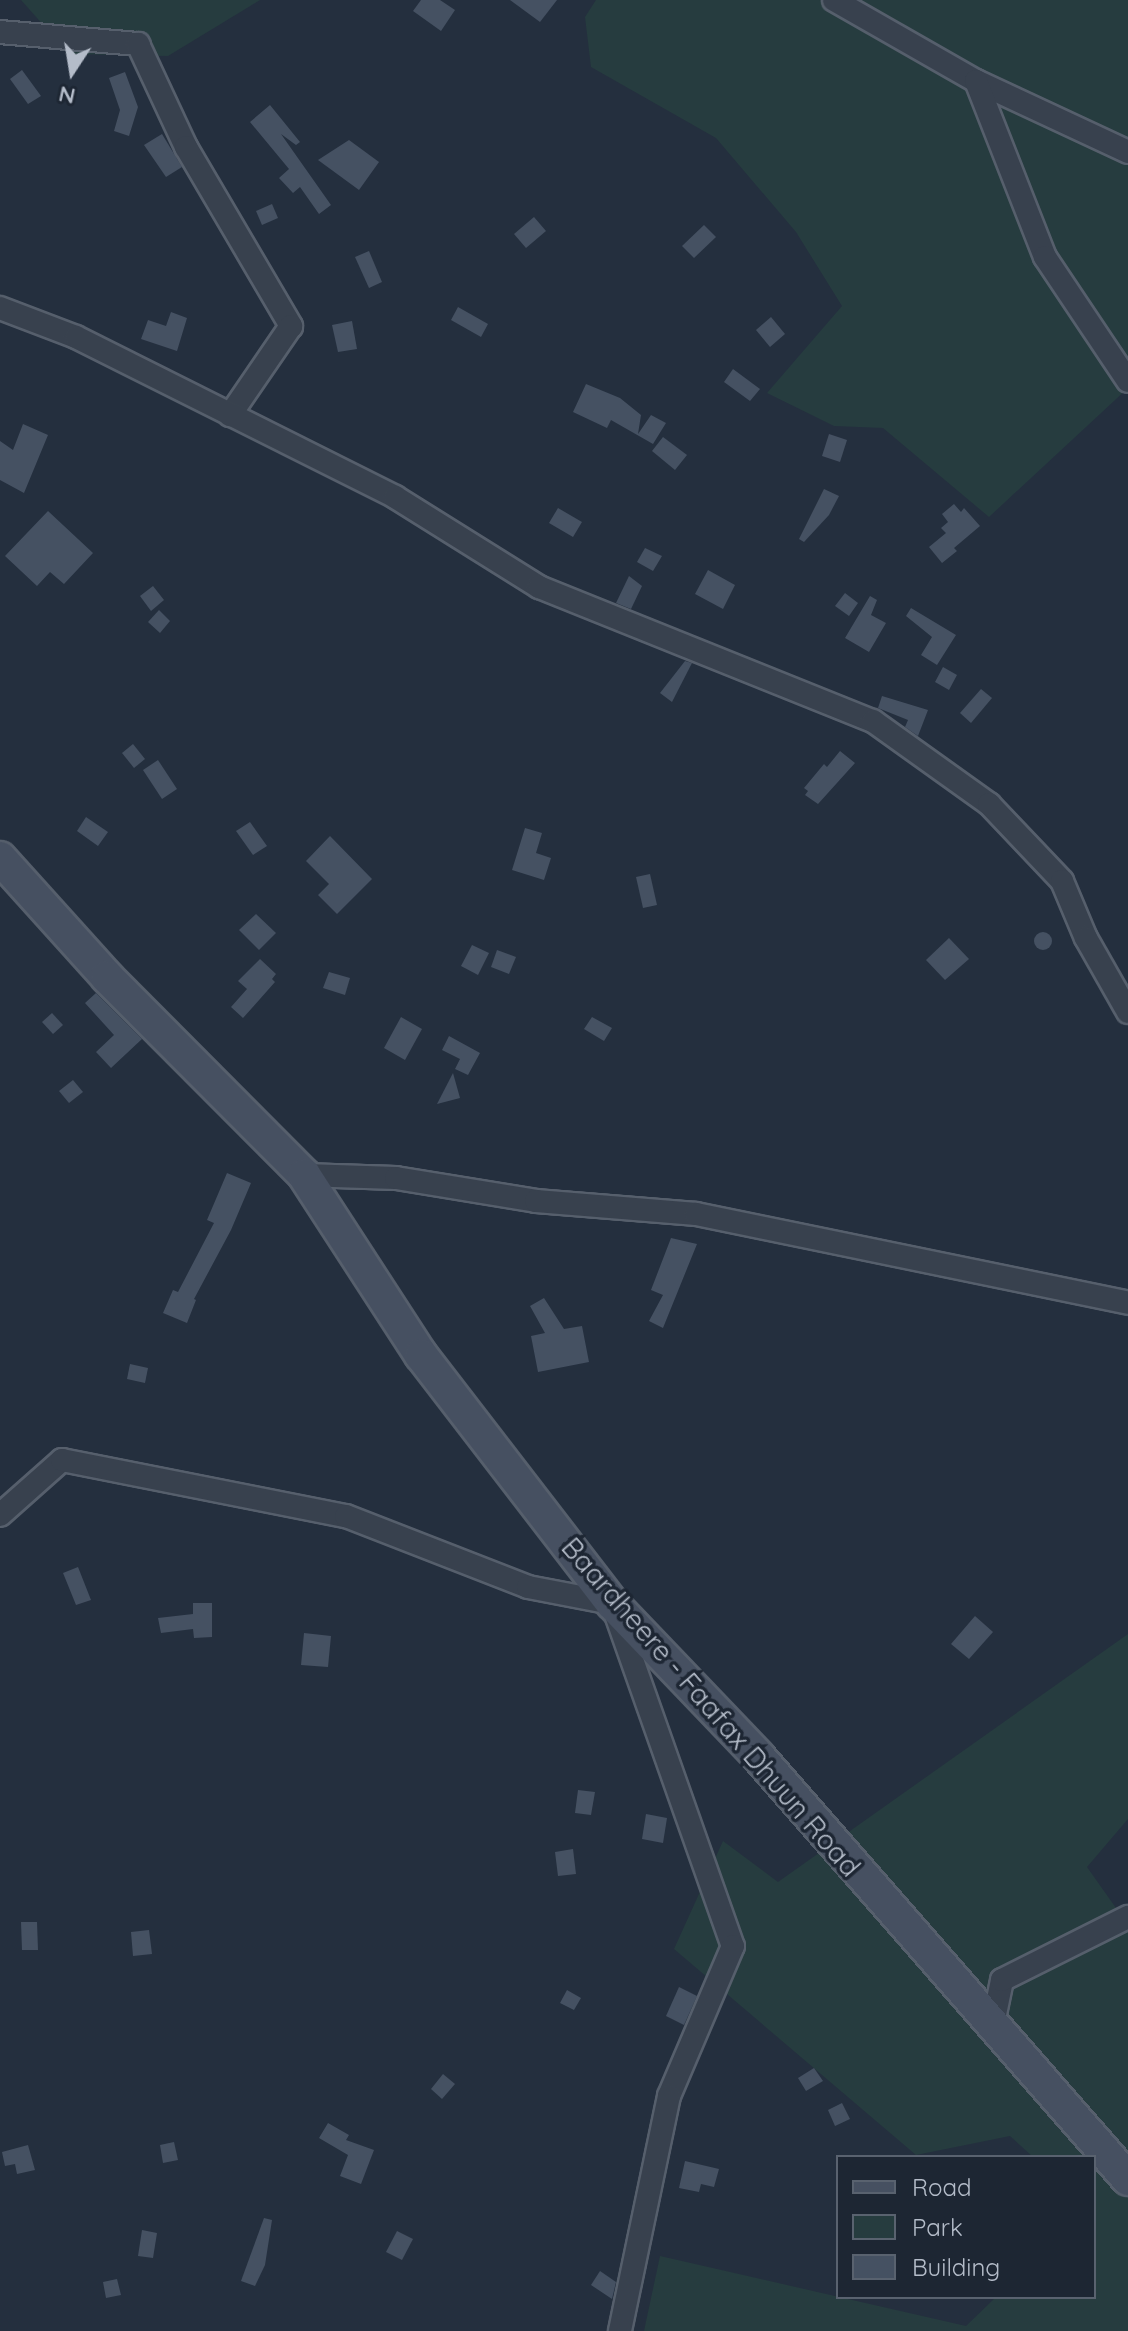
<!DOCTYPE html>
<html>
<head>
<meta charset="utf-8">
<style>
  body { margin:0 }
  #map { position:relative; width:1128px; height:2331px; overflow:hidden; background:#242f3e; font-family:Quicksand,sans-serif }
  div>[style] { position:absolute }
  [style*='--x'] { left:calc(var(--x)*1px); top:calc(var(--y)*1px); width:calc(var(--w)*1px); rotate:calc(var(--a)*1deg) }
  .green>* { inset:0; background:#263c3f }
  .building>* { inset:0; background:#455162 }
  .round { border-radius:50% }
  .roads { filter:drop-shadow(2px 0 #565f6c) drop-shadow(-2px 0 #565f6c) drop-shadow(0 2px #565f6c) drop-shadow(0 -2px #565f6c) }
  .street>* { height:22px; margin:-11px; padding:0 11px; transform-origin:11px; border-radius:11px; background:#38414e }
  .secondary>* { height:32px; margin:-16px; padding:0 16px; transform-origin:16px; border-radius:16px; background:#465061 }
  span { translate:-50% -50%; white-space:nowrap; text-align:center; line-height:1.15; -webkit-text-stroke:7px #1d2633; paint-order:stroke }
  .street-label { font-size:28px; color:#b4bcc9 }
  .legend { position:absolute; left:836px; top:2155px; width:260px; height:144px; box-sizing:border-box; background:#1d2633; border:2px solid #59626f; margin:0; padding:10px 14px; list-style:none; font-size:24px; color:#b4bcc9 }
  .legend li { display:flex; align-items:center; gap:16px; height:40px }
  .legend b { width:40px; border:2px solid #59626f }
  .north { position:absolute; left:32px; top:32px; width:80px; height:80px; -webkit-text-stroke:6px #1d2633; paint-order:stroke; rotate:192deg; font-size:22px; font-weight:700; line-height:32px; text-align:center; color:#b4bcc9 }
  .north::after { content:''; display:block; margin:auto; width:28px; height:36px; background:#b4bcc9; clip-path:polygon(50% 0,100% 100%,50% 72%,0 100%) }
</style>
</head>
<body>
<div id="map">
  <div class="green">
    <div style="clip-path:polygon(21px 0,260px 0,168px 56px,69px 54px)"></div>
    <div style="clip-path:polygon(596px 0,1128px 0,1128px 388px,989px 517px,883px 428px,834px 426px,767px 393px,842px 306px,796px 232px,716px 138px,591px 67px,585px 17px)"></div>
    <div style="clip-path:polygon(1128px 1634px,1128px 1819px,1087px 1867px,1128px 1925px,1128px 2331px,644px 2331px,660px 2256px,966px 2326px,996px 2297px,1094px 2297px,1094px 2157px,1033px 2157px,1010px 2136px,916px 2155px,674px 1949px,723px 1841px,778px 1882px)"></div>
  </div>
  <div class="building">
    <div style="clip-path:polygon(421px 0,440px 0,455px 10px,441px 31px,413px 11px)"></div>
    <div style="clip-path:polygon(510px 0,557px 0,540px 22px)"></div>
    <div style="clip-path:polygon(22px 70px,41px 96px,28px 104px,10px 79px)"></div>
    <div style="clip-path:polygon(125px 72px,138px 107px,129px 136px,114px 131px,120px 110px,109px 78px)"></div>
    <div style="clip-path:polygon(270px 105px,300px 142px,296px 145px,281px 134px,331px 205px,319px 214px,300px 187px,293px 193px,279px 178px,289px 169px,250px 122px)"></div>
    <div style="clip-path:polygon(162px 134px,182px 167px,166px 177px,144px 145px)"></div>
    <div style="clip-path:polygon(349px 140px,379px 162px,359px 190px,318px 160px)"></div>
    <div style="clip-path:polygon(272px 204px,278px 218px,262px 225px,256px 211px)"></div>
    <div style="clip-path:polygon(534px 217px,546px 231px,526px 248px,514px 234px)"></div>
    <div style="clip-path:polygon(704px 225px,716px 237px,694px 258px,682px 246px)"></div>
    <div style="clip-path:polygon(369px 251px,382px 282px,369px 288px,355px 257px)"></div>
    <div style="clip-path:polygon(458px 307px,488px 324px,481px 337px,451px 320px)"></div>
    <div style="clip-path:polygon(171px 312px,187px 318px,177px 351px,141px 339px,148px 320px,166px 326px)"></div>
    <div style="clip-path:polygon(771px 317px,785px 334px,770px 347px,756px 330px)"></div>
    <div style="clip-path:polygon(352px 321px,357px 349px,338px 352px,332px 325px)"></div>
    <div style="clip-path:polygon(733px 369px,760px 389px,750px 401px,724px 382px)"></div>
    <div style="clip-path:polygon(586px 384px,620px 398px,641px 415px,638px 434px,651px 415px,666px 423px,653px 444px,611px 420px,607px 428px,573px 412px)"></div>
    <div style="clip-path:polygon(23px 424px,48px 435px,24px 493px,0 480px,0 441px,13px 450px)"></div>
    <div style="clip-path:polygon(829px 434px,847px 440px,840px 462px,822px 456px)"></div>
    <div style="clip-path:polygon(663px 437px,687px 455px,675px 470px,652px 451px)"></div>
    <div style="clip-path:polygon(824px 489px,839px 496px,829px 515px,804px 542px,799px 539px)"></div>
    <div style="clip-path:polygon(954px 504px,961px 512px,964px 508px,980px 526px,954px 548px,957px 551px,942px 563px,929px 547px,946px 533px,941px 528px,948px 522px,942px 514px)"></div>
    <div style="clip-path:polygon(558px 508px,582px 522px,573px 537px,549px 523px)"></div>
    <div style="clip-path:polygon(48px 511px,93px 553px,64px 584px,50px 572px,37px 586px,5px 556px)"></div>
    <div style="clip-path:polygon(645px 548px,662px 556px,653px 571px,637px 562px)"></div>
    <div style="clip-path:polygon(708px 570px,735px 585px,723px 609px,695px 594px)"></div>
    <div style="clip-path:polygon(629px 576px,642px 586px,631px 609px,616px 603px)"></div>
    <div style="clip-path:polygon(153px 586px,164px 600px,151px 611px,140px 596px)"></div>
    <div style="clip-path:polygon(845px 593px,858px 603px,849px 616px,835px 606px)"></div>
    <div style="clip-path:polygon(870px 596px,877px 600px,871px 615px,886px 623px,869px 652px,845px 638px)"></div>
    <div style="clip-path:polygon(911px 608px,956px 635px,937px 665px,921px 655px,932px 637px,906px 616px)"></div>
    <div style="clip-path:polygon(159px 610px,170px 621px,160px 633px,148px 622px)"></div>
    <div style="clip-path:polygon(685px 661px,692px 663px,672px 702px,660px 693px)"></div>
    <div style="clip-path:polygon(943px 667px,957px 675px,949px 690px,935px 682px)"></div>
    <div style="clip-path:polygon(981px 689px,992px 698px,971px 723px,960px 713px)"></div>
    <div style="clip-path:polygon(882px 696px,928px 710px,918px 736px,905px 727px,908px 720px,878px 708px)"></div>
    <div style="clip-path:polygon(133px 744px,145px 759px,134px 768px,122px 753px)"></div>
    <div style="clip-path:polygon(840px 751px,855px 763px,818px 804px,805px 795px,808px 791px,804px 788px,824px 764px,827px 767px)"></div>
    <div style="clip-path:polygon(158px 760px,177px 789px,162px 799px,143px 770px)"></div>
    <div style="clip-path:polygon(86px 817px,108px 832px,98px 846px,77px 831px)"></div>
    <div style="clip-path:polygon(250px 822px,267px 846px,253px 855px,236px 831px)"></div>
    <div style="clip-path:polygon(525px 828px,542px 833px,536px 853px,551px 858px,544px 880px,512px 870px)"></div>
    <div style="clip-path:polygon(330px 836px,372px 879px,337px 914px,318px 895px,329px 884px,306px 861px)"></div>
    <div style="clip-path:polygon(650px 874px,657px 905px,643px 908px,636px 877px)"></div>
    <div style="clip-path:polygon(256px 914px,276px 933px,259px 950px,239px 930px)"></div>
    <div class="round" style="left:1034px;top:932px;width:18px;height:18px"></div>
    <div style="clip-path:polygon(949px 938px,969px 959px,945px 980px,926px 960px)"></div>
    <div style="clip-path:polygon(472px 945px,489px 953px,478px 975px,461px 966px)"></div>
    <div style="clip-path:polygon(497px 950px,516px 957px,509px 974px,491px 967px)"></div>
    <div style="clip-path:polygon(260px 959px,276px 974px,272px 979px,275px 982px,243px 1018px,231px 1007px,247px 989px,238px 981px)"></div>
    <div style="clip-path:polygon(329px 972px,350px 978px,345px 995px,323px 988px)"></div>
    <div style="clip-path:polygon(96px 993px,142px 1039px,111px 1068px,96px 1052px,114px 1035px,85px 1003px)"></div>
    <div style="clip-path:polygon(52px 1013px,63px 1025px,53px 1034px,42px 1022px)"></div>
    <div style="clip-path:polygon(401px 1017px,422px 1029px,405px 1060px,384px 1048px)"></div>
    <div style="clip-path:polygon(592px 1017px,612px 1028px,604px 1041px,584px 1029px)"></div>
    <div style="clip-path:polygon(449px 1036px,480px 1053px,468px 1075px,455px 1069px,460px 1059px,442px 1050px)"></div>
    <div style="clip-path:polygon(453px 1073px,460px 1098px,437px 1104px)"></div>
    <div style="clip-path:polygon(73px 1080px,83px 1092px,69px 1103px,59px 1091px)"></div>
    <div style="clip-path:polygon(227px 1173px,251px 1183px,231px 1230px,194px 1299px,196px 1300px,187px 1323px,163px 1313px,173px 1290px,178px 1292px,214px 1223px,207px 1220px)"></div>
    <div style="clip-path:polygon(671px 1238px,697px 1244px,663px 1328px,649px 1321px,663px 1295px,651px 1290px)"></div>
    <div style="clip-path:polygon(544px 1298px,564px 1329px,582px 1326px,589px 1362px,538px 1372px,531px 1336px,545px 1333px,530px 1306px)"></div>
    <div style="clip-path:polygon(130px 1364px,148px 1368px,145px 1383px,127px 1379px)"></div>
    <div style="clip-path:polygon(78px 1567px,91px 1600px,76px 1605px,63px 1573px)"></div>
    <div style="clip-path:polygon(193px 1603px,212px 1603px,212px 1637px,194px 1638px,193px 1629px,161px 1633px,158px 1618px,193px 1614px)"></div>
    <div style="clip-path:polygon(975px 1616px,993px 1632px,969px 1659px,951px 1644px)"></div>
    <div style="clip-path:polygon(304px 1633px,331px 1636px,328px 1667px,301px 1665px)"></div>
    <div style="clip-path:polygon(578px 1790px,595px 1792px,591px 1815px,575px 1813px)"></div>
    <div style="clip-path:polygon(646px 1814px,667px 1818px,663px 1843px,642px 1839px)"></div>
    <div style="clip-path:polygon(573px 1849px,576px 1874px,558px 1876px,555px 1852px)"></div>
    <div style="clip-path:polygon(21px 1922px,37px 1922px,38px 1950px,22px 1950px)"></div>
    <div style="clip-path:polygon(149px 1930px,152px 1954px,133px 1956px,131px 1932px)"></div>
    <div style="clip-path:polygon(679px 1987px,697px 1996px,684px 2025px,666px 2016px)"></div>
    <div style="clip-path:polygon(567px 1990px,581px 1998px,574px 2010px,560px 2003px)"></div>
    <div style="clip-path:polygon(814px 2068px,823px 2081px,806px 2091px,798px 2078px)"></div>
    <div style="clip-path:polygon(443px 2074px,455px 2084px,442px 2099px,431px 2089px)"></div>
    <div style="clip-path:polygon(842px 2103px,850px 2119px,835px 2126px,828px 2110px)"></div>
    <div style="clip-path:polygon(328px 2123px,349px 2135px,346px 2140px,374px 2150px,361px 2184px,340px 2176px,348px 2155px,319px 2138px)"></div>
    <div style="clip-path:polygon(174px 2142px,178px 2160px,163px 2163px,160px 2145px)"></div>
    <div style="clip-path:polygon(28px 2145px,35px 2170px,17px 2174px,15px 2164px,5px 2166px,2px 2152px)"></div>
    <div style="clip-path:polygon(685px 2161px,719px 2169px,714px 2187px,701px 2184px,699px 2192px,679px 2188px)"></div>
    <div style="clip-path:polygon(264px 2218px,272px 2220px,265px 2265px,255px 2286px,241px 2281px)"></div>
    <div style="clip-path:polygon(142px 2230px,157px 2233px,153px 2258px,138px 2256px)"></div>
    <div style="clip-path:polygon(397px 2231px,413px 2239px,402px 2260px,386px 2252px)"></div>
    <div style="clip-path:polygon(600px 2271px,616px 2282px,612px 2299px,591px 2285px)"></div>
    <div style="clip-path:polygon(117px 2279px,121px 2295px,106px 2298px,103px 2282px)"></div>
  </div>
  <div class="roads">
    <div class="street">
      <div style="--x:834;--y:0;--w:163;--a:29.7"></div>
      <div style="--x:976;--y:81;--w:168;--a:25"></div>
      <div style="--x:0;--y:32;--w:139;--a:5"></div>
      <div style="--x:138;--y:44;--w:114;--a:65"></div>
      <div style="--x:186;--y:147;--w:208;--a:59.6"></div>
      <div style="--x:291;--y:326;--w:108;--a:124.4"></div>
      <div style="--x:976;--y:81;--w:189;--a:68.6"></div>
      <div style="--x:1045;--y:257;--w:149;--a:56.2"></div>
      <div style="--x:0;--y:308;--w:81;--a:20.9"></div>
      <div style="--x:76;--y:337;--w:357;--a:26.6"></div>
      <div style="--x:395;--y:497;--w:170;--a:32"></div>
      <div style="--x:539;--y:587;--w:360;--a:21.9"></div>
      <div style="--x:873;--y:721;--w:143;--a:35.6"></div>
      <div style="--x:989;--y:804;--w:106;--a:46.5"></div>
      <div style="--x:1062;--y:881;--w:62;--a:67.2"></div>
      <div style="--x:1086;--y:938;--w:85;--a:60.4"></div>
      <div style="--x:304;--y:1175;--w:92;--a:1.9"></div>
      <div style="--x:396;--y:1178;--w:142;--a:9.3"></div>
      <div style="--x:536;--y:1201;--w:161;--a:4.6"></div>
      <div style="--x:696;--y:1214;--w:441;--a:11.6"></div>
      <div style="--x:0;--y:1515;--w:83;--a:-41.6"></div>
      <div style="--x:62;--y:1460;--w:289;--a:11.2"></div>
      <div style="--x:346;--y:1516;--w:195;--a:21.3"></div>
      <div style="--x:528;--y:1587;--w:86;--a:10.8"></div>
      <div style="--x:612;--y:1603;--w:364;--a:70.6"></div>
      <div style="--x:733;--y:1946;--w:163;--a:113.1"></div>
      <div style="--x:669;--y:2096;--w:240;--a:101.8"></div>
      <div style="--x:993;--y:2024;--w:45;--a:-78.4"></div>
      <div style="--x:1002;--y:1980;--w:141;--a:-26.6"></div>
    </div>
    <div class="secondary">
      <div style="--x:0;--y:858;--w:160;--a:48"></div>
      <div style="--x:107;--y:977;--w:279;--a:45.1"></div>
      <div style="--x:304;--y:1175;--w:215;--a:57"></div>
      <div style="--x:421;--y:1355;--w:313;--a:52.4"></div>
      <div style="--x:612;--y:1603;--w:211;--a:46.3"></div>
      <div style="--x:758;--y:1756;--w:562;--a:48.82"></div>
    </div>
  </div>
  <div class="street-label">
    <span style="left:711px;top:1707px;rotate:49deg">Baardheere - Faafax Dhuun Road</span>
  </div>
  <ul class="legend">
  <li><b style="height:10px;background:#465061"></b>Road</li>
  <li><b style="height:22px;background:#263c3f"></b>Park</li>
  <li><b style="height:22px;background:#455162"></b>Building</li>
  </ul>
  <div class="north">N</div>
</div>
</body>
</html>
